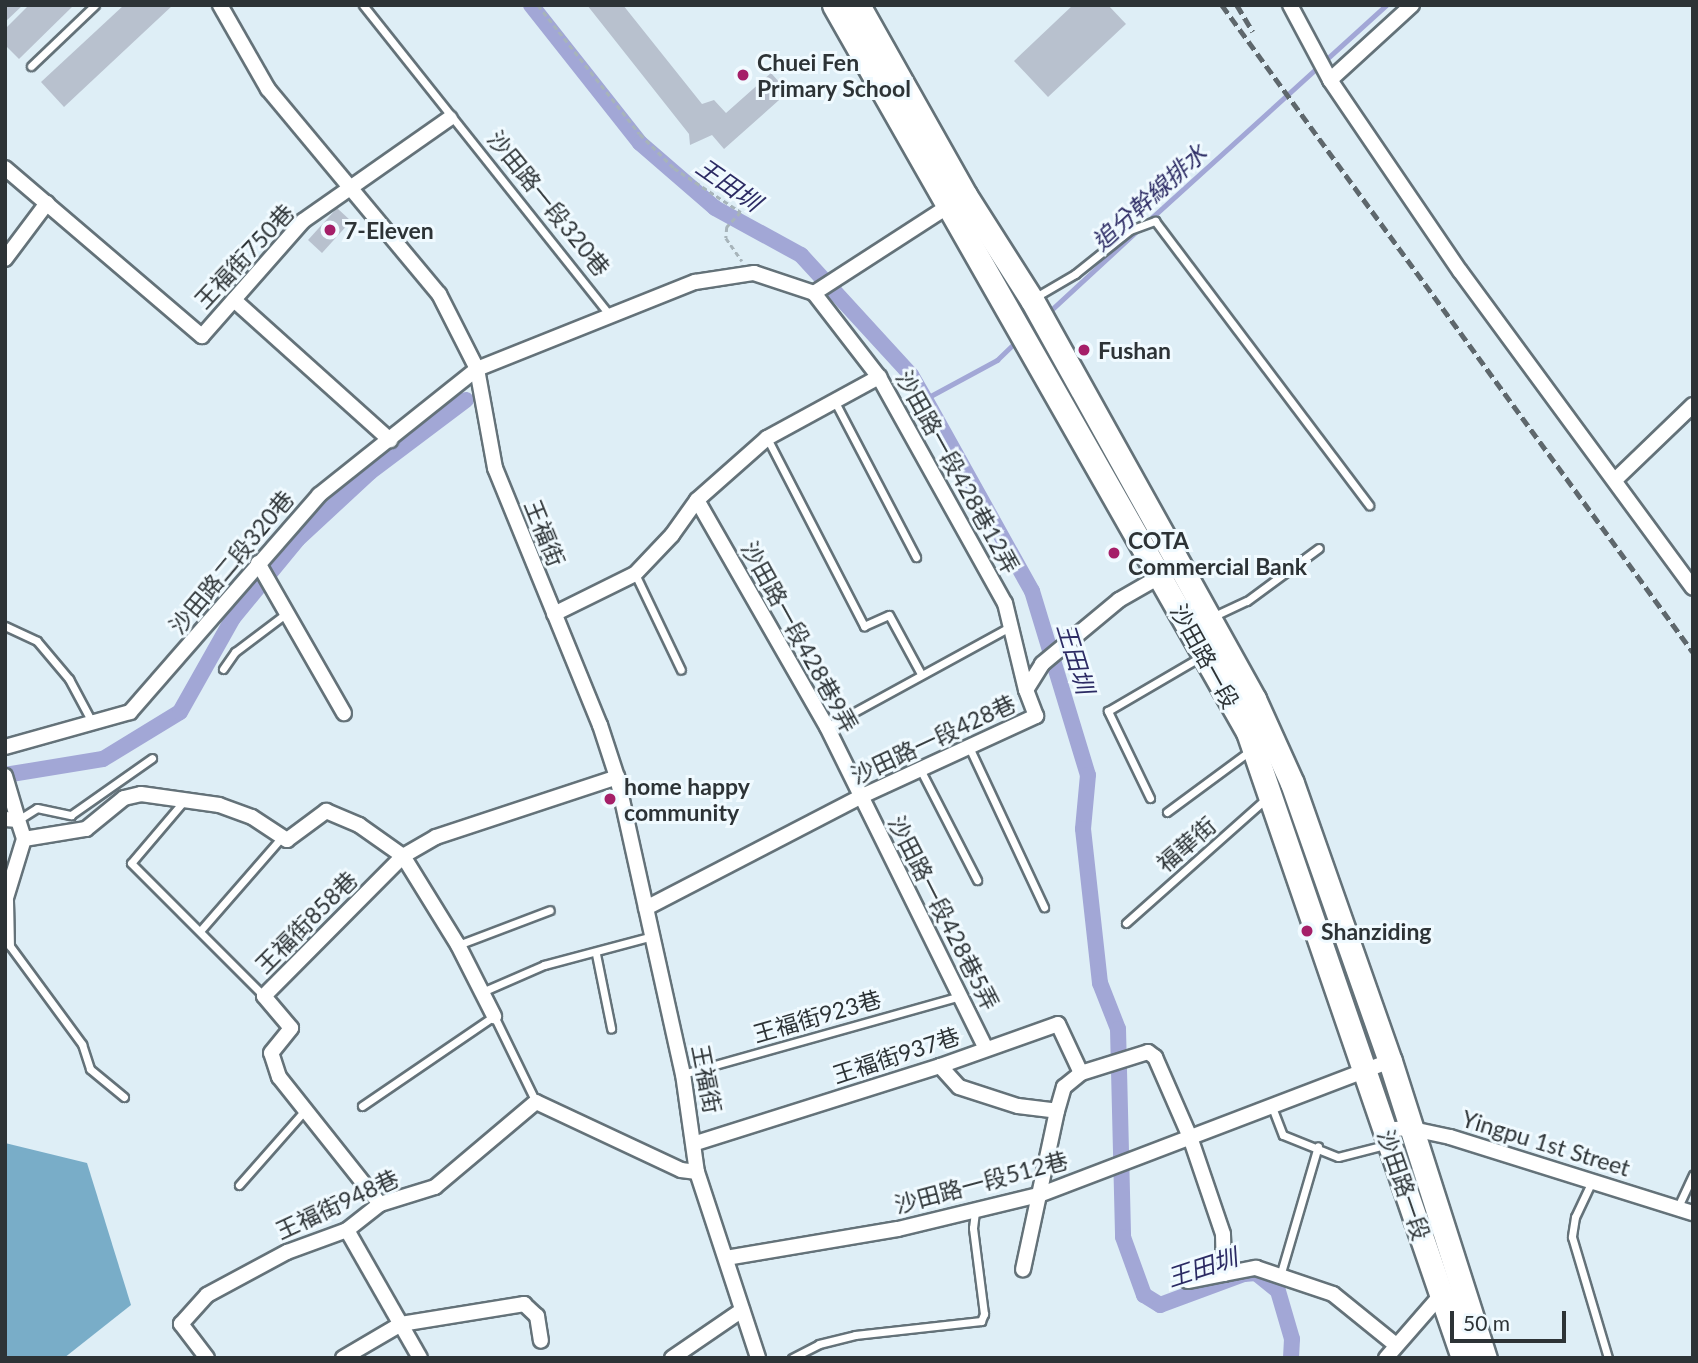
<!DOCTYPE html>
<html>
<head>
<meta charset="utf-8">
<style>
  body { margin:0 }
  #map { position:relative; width:1698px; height:1363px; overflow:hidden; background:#deeef6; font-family:Lato,"Noto Sans TC",sans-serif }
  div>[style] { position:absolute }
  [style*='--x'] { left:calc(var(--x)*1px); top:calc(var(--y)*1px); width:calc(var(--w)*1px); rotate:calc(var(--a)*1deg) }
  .forest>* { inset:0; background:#79adc8 }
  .stream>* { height:4.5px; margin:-2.25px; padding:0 2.25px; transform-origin:2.25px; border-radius:2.25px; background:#a2a7d6 }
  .canal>* { height:16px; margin:-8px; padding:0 8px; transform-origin:8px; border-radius:8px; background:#a2a7d6 }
  .building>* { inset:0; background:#b8c1ce }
  .path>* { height:2.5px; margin-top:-1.25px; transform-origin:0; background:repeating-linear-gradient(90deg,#a7b4ba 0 5px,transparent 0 8.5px) }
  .roads { filter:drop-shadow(2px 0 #647279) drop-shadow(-2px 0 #647279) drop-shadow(0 2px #647279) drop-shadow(0 -2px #647279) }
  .lane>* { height:7px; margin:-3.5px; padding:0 3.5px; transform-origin:3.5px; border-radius:3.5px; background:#fff }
  .street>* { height:14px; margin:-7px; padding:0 7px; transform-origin:7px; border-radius:7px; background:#fff }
  .primary>* { height:23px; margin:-11.5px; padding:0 11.5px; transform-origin:11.5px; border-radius:11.5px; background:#fff }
  .rail>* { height:4.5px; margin-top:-2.25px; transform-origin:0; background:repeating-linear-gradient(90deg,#5e676c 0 10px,transparent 0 15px) }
  .dots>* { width:19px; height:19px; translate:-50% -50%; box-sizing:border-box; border:4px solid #f0faff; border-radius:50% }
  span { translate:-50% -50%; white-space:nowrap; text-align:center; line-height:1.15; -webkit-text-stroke:6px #f0faff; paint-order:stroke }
  .poi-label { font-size:23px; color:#2d3336; font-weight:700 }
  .left { translate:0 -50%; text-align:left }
  .street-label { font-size:23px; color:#2d3336 }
  .water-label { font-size:24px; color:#2c2b64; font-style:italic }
  .frame { position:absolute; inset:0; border:7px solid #2d3336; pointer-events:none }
  .scale { position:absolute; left:1450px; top:1311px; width:116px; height:32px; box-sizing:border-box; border:4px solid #2d3336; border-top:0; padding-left:9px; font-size:21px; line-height:24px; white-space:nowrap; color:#2d3336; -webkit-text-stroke:5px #f0faff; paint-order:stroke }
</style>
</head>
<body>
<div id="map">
  <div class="forest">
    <div style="clip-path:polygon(5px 1143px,87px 1163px,131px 1305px,64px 1358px,5px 1358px)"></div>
  </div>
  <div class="stream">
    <div style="--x:1146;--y:223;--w:324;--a:-42.2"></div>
    <div style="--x:1048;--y:313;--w:124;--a:-42.7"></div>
    <div style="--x:925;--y:399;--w:82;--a:-28.4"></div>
    <div style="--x:997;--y:360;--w:29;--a:-44"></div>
  </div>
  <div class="canal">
    <div style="--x:531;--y:5;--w:176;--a:51.7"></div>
    <div style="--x:640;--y:143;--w:99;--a:40.9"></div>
    <div style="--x:715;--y:208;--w:98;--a:28.7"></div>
    <div style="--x:801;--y:255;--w:163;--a:47.5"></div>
    <div style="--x:911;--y:375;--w:28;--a:60"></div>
    <div style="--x:925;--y:399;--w:220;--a:60.9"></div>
    <div style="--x:1032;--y:591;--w:192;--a:73.1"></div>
    <div style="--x:1088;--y:775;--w:54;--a:95.3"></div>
    <div style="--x:1083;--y:829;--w:155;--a:83.7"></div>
    <div style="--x:1100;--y:983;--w:49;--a:68.6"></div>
    <div style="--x:1118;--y:1029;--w:208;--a:88.6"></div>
    <div style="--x:1123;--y:1237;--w:62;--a:70.1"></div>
    <div style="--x:1144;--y:1295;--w:19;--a:32"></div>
    <div style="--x:1160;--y:1305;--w:90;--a:-20.3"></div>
    <div style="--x:1244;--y:1274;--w:12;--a:-5"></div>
    <div style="--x:1256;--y:1273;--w:28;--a:39"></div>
    <div style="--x:1278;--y:1291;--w:50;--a:73.7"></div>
    <div style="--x:1292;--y:1339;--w:19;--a:93"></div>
    <div style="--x:5;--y:775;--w:99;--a:-9.3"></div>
    <div style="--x:103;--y:759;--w:90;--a:-31.4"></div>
    <div style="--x:180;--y:712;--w:108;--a:-60.6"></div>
    <div style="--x:233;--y:618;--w:102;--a:-50.6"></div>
    <div style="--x:298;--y:539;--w:98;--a:-42.9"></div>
    <div style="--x:370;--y:472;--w:120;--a:-36.9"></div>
  </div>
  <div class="building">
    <div style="clip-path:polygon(5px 5px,23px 5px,5px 22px)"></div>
    <div style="clip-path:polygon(29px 5px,74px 5px,19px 59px,5px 45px,5px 29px)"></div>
    <div style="clip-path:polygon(124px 5px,173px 5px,64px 107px,41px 82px)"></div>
    <div style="clip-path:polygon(587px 5px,623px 5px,702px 104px,714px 100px,726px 113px,771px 73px,788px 92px,724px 149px,712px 135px,690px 145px,689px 134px)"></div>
    <div style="clip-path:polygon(1073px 5px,1108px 5px,1126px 24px,1048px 97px,1014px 61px)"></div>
    <div style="clip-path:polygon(337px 208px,351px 221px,322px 253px,308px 240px)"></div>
  </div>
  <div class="path">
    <div style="--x:538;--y:5;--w:164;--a:51.7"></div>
    <div style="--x:640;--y:134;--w:48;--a:45"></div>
    <div style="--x:674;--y:168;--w:80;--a:33.3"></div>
    <div style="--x:741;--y:212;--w:21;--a:133"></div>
    <div style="--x:727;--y:227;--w:11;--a:95"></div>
    <div style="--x:726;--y:238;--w:28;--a:55"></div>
  </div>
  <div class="roads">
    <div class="lane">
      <div style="--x:363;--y:5;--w:397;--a:51.5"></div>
      <div style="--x:31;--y:66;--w:88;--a:-43.6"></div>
      <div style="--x:1034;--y:298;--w:48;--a:-30.3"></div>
      <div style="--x:1075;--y:274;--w:70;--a:-38.7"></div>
      <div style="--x:1130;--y:230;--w:27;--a:-20"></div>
      <div style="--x:1155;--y:221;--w:356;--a:53"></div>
      <div style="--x:835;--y:402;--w:175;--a:62.4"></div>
      <div style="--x:767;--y:438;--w:212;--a:62.7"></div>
      <div style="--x:864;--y:626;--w:27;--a:-24"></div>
      <div style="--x:889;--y:615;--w:67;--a:61.5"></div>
      <div style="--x:635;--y:574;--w:106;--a:64.4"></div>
      <div style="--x:1212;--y:617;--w:38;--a:-25"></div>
      <div style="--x:1247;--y:601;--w:89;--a:-36.4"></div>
      <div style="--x:5;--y:626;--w:35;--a:25"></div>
      <div style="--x:37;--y:641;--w:50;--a:49.9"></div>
      <div style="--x:69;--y:679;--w:49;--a:61.9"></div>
      <div style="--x:223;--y:669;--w:21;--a:-55"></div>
      <div style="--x:235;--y:652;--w:66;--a:-37"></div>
      <div style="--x:827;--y:727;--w:209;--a:-28.7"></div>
      <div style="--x:969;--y:747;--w:177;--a:64.9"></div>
      <div style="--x:920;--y:769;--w:125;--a:62.8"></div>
      <div style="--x:1150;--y:798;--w:97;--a:-115.8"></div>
      <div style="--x:1108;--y:711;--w:109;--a:-30.3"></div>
      <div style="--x:183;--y:802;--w:80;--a:130.4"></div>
      <div style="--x:131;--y:863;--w:188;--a:45"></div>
      <div style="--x:1167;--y:812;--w:104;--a:-36.4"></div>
      <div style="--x:18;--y:820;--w:22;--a:-32"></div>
      <div style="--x:37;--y:808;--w:35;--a:12"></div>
      <div style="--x:71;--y:815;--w:99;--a:-35.1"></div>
      <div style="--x:9;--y:900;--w:46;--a:88.8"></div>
      <div style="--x:10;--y:946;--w:122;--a:53.7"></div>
      <div style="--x:82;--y:1044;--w:26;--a:72"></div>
      <div style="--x:90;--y:1069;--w:44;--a:39.5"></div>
      <div style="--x:1126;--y:923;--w:188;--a:-41.6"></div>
      <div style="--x:200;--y:931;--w:125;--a:-48.9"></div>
      <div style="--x:458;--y:945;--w:98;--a:-20.8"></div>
      <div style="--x:596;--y:954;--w:76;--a:78.5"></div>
      <div style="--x:482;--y:992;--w:68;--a:-23.5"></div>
      <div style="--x:544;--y:965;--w:113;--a:-14.9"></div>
      <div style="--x:683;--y:1074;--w:288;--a:-15.7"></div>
      <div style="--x:362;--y:1106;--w:160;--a:-34.3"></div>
      <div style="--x:494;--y:1016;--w:96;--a:64"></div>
      <div style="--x:1272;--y:1107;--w:30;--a:69"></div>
      <div style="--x:1283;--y:1135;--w:59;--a:21.8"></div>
      <div style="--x:1338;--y:1157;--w:49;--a:-14.3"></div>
      <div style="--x:1593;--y:1179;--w:42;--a:115.3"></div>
      <div style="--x:1575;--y:1217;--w:20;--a:99"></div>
      <div style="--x:1572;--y:1237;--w:126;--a:73.4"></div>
      <div style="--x:239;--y:1185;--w:101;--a:-48.6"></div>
      <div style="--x:1677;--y:1209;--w:38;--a:-65"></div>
      <div style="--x:1280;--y:1276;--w:135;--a:-73.7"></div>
      <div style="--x:792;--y:1358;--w:30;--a:-27"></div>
      <div style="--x:819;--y:1344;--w:37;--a:-14"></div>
      <div style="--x:855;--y:1335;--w:127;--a:-6.3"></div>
      <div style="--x:981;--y:1321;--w:8;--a:-67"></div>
      <div style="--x:984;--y:1314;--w:87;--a:-97.3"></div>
      <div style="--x:973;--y:1228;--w:17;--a:-83"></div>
    </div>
    <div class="street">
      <div style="--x:220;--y:5;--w:97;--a:60.3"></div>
      <div style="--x:268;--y:89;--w:267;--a:50.2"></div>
      <div style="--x:439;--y:294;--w:84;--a:63.1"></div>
      <div style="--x:477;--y:369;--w:101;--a:79.7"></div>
      <div style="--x:495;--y:468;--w:278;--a:67.8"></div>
      <div style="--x:600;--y:725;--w:55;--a:71.9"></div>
      <div style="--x:617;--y:777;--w:304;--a:77.5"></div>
      <div style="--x:683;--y:1074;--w:99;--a:81.9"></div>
      <div style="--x:697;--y:1172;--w:196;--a:71.8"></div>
      <div style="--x:1290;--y:5;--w:85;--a:61.9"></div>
      <div style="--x:1330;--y:80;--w:231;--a:55.8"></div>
      <div style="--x:1460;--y:271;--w:393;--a:53.7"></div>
      <div style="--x:1330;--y:80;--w:111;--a:-42.4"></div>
      <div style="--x:5;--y:168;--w:259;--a:40.5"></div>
      <div style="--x:202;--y:336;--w:153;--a:-48.7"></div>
      <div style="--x:303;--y:221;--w:179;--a:-35"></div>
      <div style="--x:5;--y:259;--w:70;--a:-53.1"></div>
      <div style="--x:814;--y:293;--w:106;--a:52.3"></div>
      <div style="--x:879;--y:377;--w:259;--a:60.9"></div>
      <div style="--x:1005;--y:603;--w:89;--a:76.4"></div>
      <div style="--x:234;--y:300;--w:210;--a:41.9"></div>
      <div style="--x:1615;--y:480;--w:108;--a:-43.9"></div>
      <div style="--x:697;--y:500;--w:262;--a:60.2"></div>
      <div style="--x:827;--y:727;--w:359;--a:63.7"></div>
      <div style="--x:258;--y:563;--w:173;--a:60.2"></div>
      <div style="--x:554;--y:614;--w:90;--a:-26.3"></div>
      <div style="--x:635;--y:574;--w:54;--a:-46.5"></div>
      <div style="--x:672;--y:535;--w:43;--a:-54.5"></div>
      <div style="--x:697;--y:500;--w:94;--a:-41.5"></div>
      <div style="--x:767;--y:438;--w:128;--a:-28.6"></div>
      <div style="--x:5;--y:747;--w:130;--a:-15.6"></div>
      <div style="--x:130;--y:712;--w:288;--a:-48.9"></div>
      <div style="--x:319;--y:495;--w:202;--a:-38.6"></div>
      <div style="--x:477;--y:369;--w:235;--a:-21.8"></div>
      <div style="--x:695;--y:282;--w:60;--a:-8.7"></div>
      <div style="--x:754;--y:273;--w:63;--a:18.4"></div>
      <div style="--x:814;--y:293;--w:166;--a:-32.9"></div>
      <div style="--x:5;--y:776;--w:46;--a:73.5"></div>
      <div style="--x:5;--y:819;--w:13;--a:4"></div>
      <div style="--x:18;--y:820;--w:20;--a:72"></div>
      <div style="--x:24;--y:839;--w:65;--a:107"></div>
      <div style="--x:24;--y:839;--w:63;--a:-9.2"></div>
      <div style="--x:86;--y:829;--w:49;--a:-39.2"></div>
      <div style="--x:124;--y:798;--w:17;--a:-13"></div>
      <div style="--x:141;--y:794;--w:79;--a:8"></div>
      <div style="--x:219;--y:805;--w:35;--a:20"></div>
      <div style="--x:252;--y:817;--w:42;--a:33.3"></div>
      <div style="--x:287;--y:840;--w:49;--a:-36.6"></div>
      <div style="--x:326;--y:811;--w:36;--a:23"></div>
      <div style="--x:359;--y:825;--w:54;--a:35.2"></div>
      <div style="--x:403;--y:856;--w:105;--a:58.3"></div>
      <div style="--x:458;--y:945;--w:80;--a:63.1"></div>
      <div style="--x:646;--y:908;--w:241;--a:-27.4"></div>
      <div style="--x:860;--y:797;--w:194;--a:-24.7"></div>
      <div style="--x:1036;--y:716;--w:28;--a:-111"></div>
      <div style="--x:1026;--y:690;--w:31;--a:-58"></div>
      <div style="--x:1042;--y:664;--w:100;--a:-39.7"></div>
      <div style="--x:1119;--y:600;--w:54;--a:-29.9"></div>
      <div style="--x:940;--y:1066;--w:28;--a:48"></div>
      <div style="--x:959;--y:1087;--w:62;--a:17.9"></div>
      <div style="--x:1018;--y:1106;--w:39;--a:7"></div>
      <div style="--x:1057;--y:1111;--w:162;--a:102.1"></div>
      <div style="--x:1057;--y:1111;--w:25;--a:-74"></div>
      <div style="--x:1064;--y:1087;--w:22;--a:-39"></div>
      <div style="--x:1081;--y:1073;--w:70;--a:-17.4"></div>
      <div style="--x:1148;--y:1052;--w:9;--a:36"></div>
      <div style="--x:1155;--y:1057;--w:87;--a:66.4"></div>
      <div style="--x:1190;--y:1137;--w:102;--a:71.2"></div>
      <div style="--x:1223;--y:1234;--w:40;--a:88.6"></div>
      <div style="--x:1224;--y:1274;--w:37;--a:169"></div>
      <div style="--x:1384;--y:1130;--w:24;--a:-5"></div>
      <div style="--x:1408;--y:1128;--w:43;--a:12.1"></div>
      <div style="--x:1450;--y:1137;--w:255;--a:17.4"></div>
      <div style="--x:696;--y:1143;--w:256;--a:-17.5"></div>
      <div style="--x:940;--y:1066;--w:125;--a:-19.6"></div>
      <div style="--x:1058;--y:1024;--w:54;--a:64.9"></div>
      <div style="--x:380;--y:1204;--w:162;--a:-128.5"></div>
      <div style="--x:279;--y:1077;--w:25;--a:-108"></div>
      <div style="--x:271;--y:1053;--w:32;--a:-51"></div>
      <div style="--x:291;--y:1028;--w:42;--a:-130.2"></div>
      <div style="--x:264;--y:996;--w:197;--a:-45.2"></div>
      <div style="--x:403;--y:856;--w:38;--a:-30"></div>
      <div style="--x:436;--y:837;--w:191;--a:-18.3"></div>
      <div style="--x:347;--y:1230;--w:147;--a:60.3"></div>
      <div style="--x:726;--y:1258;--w:174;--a:-9.6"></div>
      <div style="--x:898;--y:1229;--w:145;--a:-13.6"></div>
      <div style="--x:1039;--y:1195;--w:376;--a:-20.9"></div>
      <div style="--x:1224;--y:1274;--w:33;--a:-11"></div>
      <div style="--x:1256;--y:1268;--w:81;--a:18.7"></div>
      <div style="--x:1333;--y:1294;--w:81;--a:39"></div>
      <div style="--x:207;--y:1358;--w:43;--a:-127.4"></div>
      <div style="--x:181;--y:1324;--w:39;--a:-48"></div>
      <div style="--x:207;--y:1295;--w:91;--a:-28.3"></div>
      <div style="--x:287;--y:1252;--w:64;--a:-20.1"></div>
      <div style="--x:347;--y:1230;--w:42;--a:-38.2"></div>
      <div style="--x:380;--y:1204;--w:58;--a:-17.2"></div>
      <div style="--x:435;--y:1187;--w:132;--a:-40.1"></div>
      <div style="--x:536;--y:1102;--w:160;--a:25.1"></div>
      <div style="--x:681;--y:1170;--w:16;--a:7"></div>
      <div style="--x:343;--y:1358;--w:67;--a:-30.4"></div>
      <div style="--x:401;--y:1324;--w:125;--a:-9.2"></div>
      <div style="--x:524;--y:1304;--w:18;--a:43"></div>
      <div style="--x:537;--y:1316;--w:25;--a:81"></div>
      <div style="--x:672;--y:1358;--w:85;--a:-34.4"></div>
      <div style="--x:1386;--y:1358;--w:84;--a:-48.9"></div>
    </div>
    <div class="primary">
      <div style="--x:834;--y:5;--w:837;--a:60.34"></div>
      <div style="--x:1248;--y:732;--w:662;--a:71.04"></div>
      <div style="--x:858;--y:5;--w:218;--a:60.6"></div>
      <div style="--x:965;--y:195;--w:125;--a:57.5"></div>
      <div style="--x:1032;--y:300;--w:457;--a:60.9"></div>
      <div style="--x:1254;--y:699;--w:92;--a:65.7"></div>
      <div style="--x:1292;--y:783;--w:295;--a:70.6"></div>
      <div style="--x:1390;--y:1061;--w:312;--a:72.3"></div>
    </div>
  </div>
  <div class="rail">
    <div style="--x:1222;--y:5;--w:800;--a:53.95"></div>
    <div style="--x:1237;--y:5;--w:31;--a:59"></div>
  </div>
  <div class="dots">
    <div style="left:743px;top:75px;background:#a51f68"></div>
    <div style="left:330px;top:230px;background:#a51f68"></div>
    <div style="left:1084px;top:350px;background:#a51f68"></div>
    <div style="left:1114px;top:553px;background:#a51f68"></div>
    <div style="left:610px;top:799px;background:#a51f68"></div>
    <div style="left:1307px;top:931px;background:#a51f68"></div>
  </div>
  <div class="poi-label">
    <span class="left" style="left:757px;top:75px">Chuei Fen<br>Primary School</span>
    <span class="left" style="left:344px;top:230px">7-Eleven</span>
    <span class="left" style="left:1098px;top:350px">Fushan</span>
    <span class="left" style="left:1128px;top:553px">COTA<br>Commercial Bank</span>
    <span class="left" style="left:624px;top:799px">home happy<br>community</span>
    <span class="left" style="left:1321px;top:931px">Shanziding</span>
  </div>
  <div class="street-label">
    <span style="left:549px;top:203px;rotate:51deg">沙田路一段320巷</span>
    <span style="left:244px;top:256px;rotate:-47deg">王福街750巷</span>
    <span style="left:958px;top:472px;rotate:61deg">沙田路一段428巷12弄</span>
    <span style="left:545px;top:533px;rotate:68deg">王福街</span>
    <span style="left:231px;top:562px;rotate:-50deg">沙田路二段320巷</span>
    <span style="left:800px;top:637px;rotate:61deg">沙田路一段428巷9弄</span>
    <span style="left:1205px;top:656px;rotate:61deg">沙田路一段</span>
    <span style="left:933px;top:739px;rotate:-25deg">沙田路一段428巷</span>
    <span style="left:1186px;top:844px;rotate:-41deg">福華街</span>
    <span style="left:944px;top:913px;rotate:63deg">沙田路一段428巷5弄</span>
    <span style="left:306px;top:922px;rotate:-45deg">王福街858巷</span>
    <span style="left:817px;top:1016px;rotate:-16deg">王福街923巷</span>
    <span style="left:896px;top:1055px;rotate:-18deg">王福街937巷</span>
    <span style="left:707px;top:1079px;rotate:79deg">王福街</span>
    <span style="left:1546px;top:1143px;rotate:17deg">Yingpu 1st Street</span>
    <span style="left:981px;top:1182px;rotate:-15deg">沙田路一段512巷</span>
    <span style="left:1404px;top:1185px;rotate:71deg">沙田路一段</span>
    <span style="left:337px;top:1204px;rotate:-25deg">王福街948巷</span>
  </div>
  <div class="water-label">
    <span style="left:729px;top:184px;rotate:35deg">王田圳</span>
    <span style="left:1149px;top:197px;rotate:-42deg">追分幹線排水</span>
    <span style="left:1076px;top:658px;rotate:73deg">王田圳</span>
    <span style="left:1202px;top:1267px;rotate:-18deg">王田圳</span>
  </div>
  <div class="frame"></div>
  <div class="scale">50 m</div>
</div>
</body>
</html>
